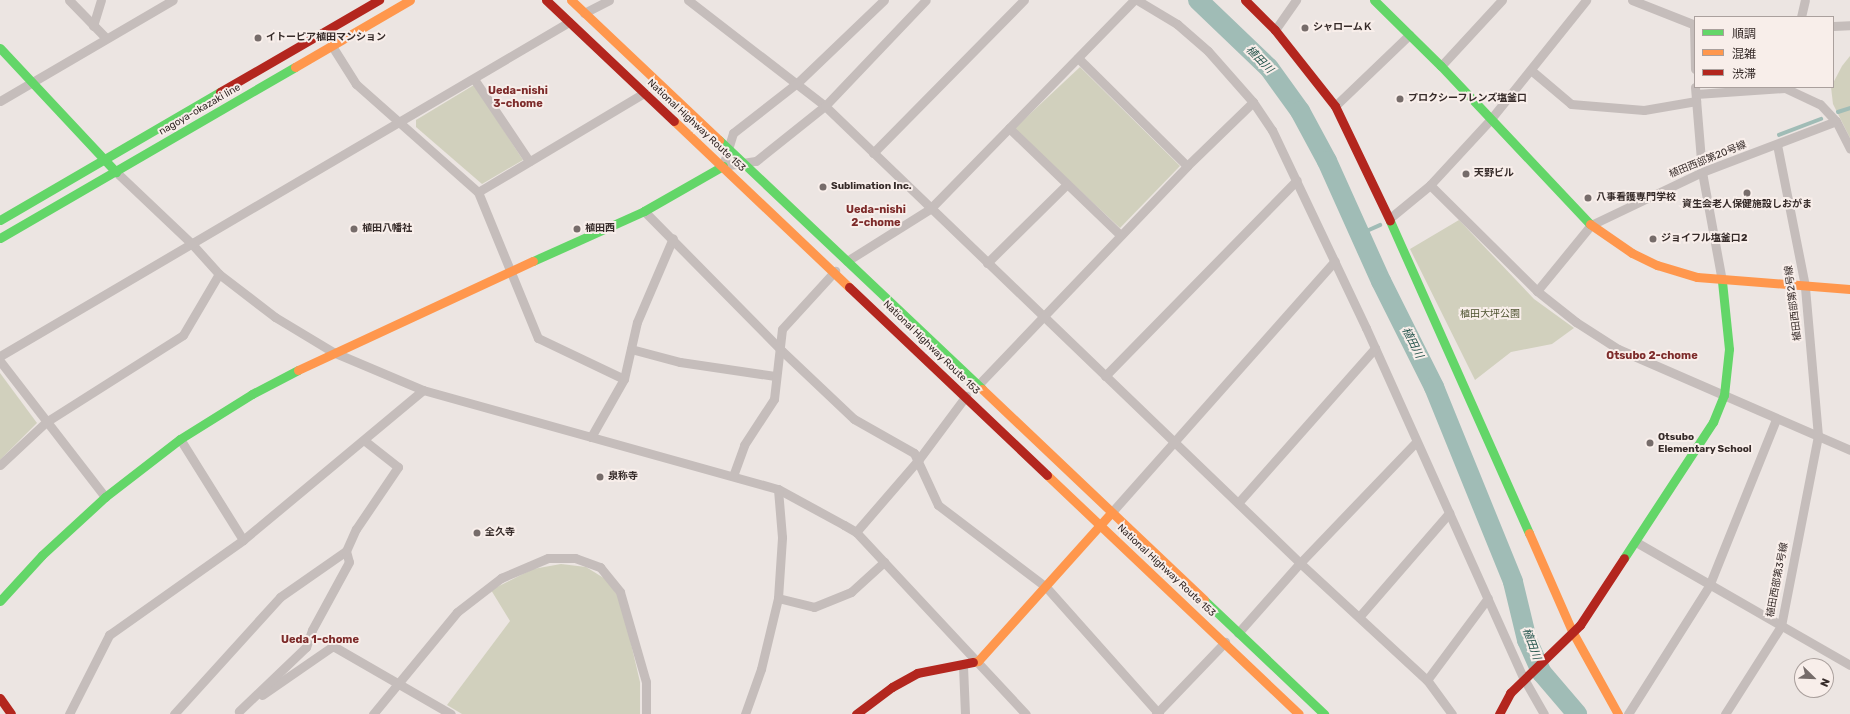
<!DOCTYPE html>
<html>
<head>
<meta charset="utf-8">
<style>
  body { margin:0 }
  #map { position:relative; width:1850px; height:714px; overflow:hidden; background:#ece5e2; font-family:Rubik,"Noto Sans JP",sans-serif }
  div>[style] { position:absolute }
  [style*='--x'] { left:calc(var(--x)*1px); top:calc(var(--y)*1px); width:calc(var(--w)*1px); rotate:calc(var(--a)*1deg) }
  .green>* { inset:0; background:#d1d0bd }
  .stream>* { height:3.5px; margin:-1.75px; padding:0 1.75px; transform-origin:1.75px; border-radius:1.75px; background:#a0bcb6 }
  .river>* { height:20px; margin:-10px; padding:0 10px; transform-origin:10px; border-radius:10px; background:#a0bcb6 }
  .street>* { height:9px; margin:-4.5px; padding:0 4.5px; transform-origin:4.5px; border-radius:4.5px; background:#c5bdbb }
  .fast>* { height:9px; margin:-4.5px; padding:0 4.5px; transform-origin:4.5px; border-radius:4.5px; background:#63d668 }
  .slow>* { height:9px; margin:-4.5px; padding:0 4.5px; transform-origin:4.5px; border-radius:4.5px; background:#ff974d }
  .jam>* { height:9px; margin:-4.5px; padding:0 4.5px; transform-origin:4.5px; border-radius:4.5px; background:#b3261e }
  .dots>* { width:11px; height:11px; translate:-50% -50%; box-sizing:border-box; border:2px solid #f8eeea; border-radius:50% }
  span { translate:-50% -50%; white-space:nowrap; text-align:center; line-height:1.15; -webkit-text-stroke:4px #f8eeea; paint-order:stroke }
  .poi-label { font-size:10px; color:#362b29; font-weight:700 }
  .left { translate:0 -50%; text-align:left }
  .street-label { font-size:10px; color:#362b29 }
  .park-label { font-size:10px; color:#4d522f }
  .water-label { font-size:11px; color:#23534b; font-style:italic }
  .neighbourhood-label { font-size:11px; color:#7d2b2a; font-weight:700 }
  .legend { position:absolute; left:1694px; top:16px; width:140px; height:72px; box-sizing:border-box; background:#f8eeea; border:1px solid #aaa09d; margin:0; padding:5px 7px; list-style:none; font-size:12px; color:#362b29 }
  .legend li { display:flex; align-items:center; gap:8px; height:20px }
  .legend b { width:20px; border:1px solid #aaa09d }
  .north { position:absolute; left:1794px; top:658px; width:40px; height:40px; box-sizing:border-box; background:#f8eeea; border:1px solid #aaa09d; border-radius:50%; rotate:113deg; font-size:11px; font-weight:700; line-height:16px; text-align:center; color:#362b29 }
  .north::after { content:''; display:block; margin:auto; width:14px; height:18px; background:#766c6a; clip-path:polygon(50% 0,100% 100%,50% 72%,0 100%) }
</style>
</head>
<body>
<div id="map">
  <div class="green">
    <div style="clip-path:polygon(1850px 56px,1850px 138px,1833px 104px,1831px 87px,1842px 66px)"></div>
    <div style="clip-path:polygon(1080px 67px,1180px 166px,1120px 228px,1014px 129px)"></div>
    <div style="clip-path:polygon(474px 85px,523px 160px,482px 184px,416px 127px,416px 120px)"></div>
    <div style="clip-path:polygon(1459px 220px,1534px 299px,1574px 328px,1552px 344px,1511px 352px,1475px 380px,1410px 249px)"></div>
    <div style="clip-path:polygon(0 373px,37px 423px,0 460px)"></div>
    <div style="clip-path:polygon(561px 564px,586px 567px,607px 580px,621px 601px,640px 682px,640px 714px,462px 714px,447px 705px,510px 621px,491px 590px,533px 569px)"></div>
  </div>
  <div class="stream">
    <div style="--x:1838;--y:112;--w:13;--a:-18"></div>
    <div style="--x:1779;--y:135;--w:45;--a:-20.9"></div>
    <div style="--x:1360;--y:234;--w:22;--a:-24"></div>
  </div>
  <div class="river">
    <div style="--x:1198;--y:0;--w:98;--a:43.8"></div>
    <div style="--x:1269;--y:68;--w:53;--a:54.2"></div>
    <div style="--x:1300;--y:111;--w:57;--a:61.6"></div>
    <div style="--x:1327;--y:161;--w:132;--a:65.8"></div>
    <div style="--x:1381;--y:281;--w:119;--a:63.4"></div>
    <div style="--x:1434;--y:387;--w:210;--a:67.9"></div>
    <div style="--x:1513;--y:582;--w:60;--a:76.4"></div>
    <div style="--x:1527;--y:640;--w:36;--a:66"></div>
    <div style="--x:1542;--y:673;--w:54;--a:49.5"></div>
  </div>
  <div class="street">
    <div style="--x:69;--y:0;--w:53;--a:45.8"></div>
    <div style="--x:688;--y:0;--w:173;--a:37.7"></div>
    <div style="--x:825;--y:106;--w:659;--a:43.89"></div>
    <div style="--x:1300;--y:563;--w:173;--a:42.7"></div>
    <div style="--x:1427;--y:680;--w:42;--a:53.7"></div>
    <div style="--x:884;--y:0;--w:120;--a:136.3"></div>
    <div style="--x:797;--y:83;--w:81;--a:142"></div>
    <div style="--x:733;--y:133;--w:34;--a:107"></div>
    <div style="--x:723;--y:166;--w:33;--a:-9"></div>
    <div style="--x:756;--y:161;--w:88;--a:-38.6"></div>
    <div style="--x:825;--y:106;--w:146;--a:-46.4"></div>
    <div style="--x:1137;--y:0;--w:47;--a:31"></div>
    <div style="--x:1177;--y:24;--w:41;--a:41.1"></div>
    <div style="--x:1208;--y:51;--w:68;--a:48.6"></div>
    <div style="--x:1253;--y:102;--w:34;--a:56"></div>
    <div style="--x:1272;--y:130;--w:219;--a:64.6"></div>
    <div style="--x:1366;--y:328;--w:385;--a:65.8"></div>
    <div style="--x:1524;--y:679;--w:40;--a:60.3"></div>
    <div style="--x:1632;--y:0;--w:68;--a:21.6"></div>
    <div style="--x:584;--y:13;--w:28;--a:-27"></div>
    <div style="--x:1801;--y:17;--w:17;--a:-77"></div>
    <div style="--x:1694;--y:25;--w:44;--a:88.7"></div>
    <div style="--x:93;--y:26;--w:27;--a:-73"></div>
    <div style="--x:1833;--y:26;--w:17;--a:-3"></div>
    <div style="--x:1275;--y:30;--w:37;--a:-55"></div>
    <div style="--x:332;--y:46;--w:45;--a:57.7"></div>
    <div style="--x:356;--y:84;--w:163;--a:41.5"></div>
    <div style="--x:478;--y:192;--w:158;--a:67.7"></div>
    <div style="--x:538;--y:338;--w:95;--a:25.5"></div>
    <div style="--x:1078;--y:58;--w:153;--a:44.7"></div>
    <div style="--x:1441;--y:66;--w:90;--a:-47.3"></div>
    <div style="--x:1532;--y:71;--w:51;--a:40.2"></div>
    <div style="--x:1571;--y:104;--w:73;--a:4.7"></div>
    <div style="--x:1644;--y:110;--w:53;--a:-9.8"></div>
    <div style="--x:474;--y:79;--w:99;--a:56.1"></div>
    <div style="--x:1695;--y:87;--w:85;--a:85.3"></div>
    <div style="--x:1702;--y:172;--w:111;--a:79.6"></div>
    <div style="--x:1696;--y:94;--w:89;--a:-3.9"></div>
    <div style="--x:1785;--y:88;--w:38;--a:25"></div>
    <div style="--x:1820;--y:104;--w:23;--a:47"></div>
    <div style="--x:1836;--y:121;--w:31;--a:63"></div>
    <div style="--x:0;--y:101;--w:200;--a:-30.3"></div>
    <div style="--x:1335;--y:106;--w:103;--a:-43.8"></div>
    <div style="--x:1009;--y:128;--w:154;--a:43.9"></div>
    <div style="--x:873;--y:153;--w:215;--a:-45.4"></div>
    <div style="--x:1430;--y:185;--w:151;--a:44.7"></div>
    <div style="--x:1537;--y:291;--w:50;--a:38.5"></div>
    <div style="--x:1576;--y:322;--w:50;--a:32.7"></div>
    <div style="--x:1618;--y:349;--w:253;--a:23.5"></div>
    <div style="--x:478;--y:192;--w:193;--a:-30.8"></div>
    <div style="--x:644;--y:211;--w:195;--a:45.4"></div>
    <div style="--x:781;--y:350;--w:100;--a:43.4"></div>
    <div style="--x:854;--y:419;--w:69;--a:29.5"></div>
    <div style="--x:914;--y:453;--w:57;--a:65.2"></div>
    <div style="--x:938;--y:505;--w:136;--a:37.2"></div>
    <div style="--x:1046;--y:587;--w:170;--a:48.3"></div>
    <div style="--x:1390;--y:218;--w:52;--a:-39.5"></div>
    <div style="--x:1430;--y:185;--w:88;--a:-47.3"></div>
    <div style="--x:1490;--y:120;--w:154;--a:-51.3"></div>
    <div style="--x:847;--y:261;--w:98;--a:-32.1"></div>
    <div style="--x:930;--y:209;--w:292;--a:-45.7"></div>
    <div style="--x:987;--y:263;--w:112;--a:-44.6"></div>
    <div style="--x:219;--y:274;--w:71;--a:37.5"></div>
    <div style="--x:275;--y:317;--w:68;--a:31.1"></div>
    <div style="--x:333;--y:352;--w:98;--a:22.9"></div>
    <div style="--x:423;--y:390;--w:369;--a:15.6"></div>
    <div style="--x:778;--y:489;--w:75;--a:28.6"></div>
    <div style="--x:844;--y:525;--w:14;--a:30"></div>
    <div style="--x:856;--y:532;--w:249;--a:47"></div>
    <div style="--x:1537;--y:291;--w:85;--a:-50.7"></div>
    <div style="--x:1591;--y:225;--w:123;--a:-25.5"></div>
    <div style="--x:1702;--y:172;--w:143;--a:-20.8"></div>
    <div style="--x:631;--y:349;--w:51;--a:14.9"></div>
    <div style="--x:680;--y:362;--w:96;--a:8.4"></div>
    <div style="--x:0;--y:356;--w:660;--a:-30.41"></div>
    <div style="--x:0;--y:361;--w:172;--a:52.3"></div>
    <div style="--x:1105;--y:376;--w:274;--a:-45.6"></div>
    <div style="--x:978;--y:385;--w:303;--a:-46.3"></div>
    <div style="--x:1187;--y:166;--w:92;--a:-44.1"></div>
    <div style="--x:591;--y:437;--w:67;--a:-60.4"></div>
    <div style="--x:624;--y:379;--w:58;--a:-77.2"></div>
    <div style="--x:637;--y:322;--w:91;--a:-66.8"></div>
    <div style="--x:180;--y:439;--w:119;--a:58"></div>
    <div style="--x:0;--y:465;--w:63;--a:-43.1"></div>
    <div style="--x:46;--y:422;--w:162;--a:-32.4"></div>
    <div style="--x:183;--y:335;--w:71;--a:-59.5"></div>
    <div style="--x:219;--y:274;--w:40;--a:-132"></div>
    <div style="--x:192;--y:244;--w:105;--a:-136.5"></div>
    <div style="--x:733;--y:476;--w:33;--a:-70"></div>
    <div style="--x:744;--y:445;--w:55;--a:-56.9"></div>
    <div style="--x:774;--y:399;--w:70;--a:-83.5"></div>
    <div style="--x:782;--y:329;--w:79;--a:-47.6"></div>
    <div style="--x:1238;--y:503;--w:207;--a:-48.5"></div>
    <div style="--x:1111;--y:513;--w:337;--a:-48.4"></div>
    <div style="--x:856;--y:532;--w:96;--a:-49.2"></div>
    <div style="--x:919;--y:459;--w:79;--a:-53.3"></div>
    <div style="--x:1636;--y:542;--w:247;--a:29.9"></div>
    <div style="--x:346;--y:551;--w:24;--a:-66"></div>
    <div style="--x:356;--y:529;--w:75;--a:-55.9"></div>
    <div style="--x:398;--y:467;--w:42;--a:-141.8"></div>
    <div style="--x:778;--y:598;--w:37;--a:14"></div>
    <div style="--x:814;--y:607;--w:40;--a:-22"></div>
    <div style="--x:851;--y:592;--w:45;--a:-42.3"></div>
    <div style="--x:1359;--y:617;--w:138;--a:-49.1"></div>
    <div style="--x:1238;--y:633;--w:94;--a:-48.5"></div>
    <div style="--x:1300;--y:563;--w:168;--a:-46.2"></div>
    <div style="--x:963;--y:666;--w:48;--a:87.6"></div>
    <div style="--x:1427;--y:680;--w:102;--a:-53.4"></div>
    <div style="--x:262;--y:695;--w:86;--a:-34.6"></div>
    <div style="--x:333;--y:646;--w:136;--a:30"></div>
    <div style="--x:69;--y:714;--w:89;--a:-63.1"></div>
    <div style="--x:109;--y:635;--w:164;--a:-35.3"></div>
    <div style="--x:243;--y:540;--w:234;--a:-39.8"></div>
    <div style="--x:174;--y:714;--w:158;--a:-47.8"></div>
    <div style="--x:280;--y:597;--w:80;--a:-34.9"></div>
    <div style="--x:346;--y:551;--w:11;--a:75"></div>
    <div style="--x:349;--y:562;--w:77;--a:118.6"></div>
    <div style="--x:312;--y:630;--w:18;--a:109"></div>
    <div style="--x:306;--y:647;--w:93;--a:136.3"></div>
    <div style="--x:373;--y:714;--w:132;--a:-50.5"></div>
    <div style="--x:457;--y:612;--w:56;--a:-37.7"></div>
    <div style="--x:501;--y:578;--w:51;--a:-23.1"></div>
    <div style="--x:548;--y:558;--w:27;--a:0"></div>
    <div style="--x:575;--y:558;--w:27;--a:20"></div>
    <div style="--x:600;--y:567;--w:32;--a:51"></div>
    <div style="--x:620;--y:592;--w:94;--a:73.9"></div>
    <div style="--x:646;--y:682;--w:32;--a:90"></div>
    <div style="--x:745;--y:714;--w:48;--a:-70.4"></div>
    <div style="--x:761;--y:669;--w:73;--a:-76.5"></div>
    <div style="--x:778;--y:598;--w:61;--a:-86.2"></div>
    <div style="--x:782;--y:537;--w:48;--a:-94.8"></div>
    <div style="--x:1156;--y:714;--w:100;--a:-46.2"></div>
    <div style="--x:1628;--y:714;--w:151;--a:-57.7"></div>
    <div style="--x:1709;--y:586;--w:180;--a:-68.1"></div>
    <div style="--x:1725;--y:714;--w:104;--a:-57.5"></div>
    <div style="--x:1781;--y:626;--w:194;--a:-79"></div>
    <div style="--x:1818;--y:436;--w:151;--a:-95"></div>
    <div style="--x:1805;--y:286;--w:144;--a:-101.2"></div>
  </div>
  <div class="fast">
    <div style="--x:1374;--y:0;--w:94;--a:44.6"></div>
    <div style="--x:1441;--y:66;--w:217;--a:46.7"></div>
    <div style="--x:0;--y:48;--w:170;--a:46.9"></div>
    <div style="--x:719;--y:140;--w:362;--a:43.4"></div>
    <div style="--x:0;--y:220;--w:255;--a:-30.2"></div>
    <div style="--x:1390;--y:221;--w:342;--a:66"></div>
    <div style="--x:0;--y:238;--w:341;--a:-30.1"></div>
    <div style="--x:533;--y:261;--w:122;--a:-24.2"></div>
    <div style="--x:644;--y:211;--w:91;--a:-29.7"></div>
    <div style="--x:1624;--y:558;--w:163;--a:-56.8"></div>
    <div style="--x:1713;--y:422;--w:29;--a:-68"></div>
    <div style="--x:1724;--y:395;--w:46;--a:-83.8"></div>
    <div style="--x:1729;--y:349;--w:68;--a:-95.9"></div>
    <div style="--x:1204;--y:600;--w:166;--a:43.5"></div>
    <div style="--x:0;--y:601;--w:62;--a:-47.6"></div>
    <div style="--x:42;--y:555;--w:86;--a:-42.6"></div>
    <div style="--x:105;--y:497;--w:95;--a:-37.7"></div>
    <div style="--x:180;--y:439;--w:85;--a:-32"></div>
    <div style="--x:252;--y:394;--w:52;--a:-27.6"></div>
  </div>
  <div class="slow">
    <div style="--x:571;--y:0;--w:204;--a:43.4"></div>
    <div style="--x:295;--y:67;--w:133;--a:-30.2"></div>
    <div style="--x:674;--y:121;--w:241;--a:43.5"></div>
    <div style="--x:1590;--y:224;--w:51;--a:34.6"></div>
    <div style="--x:1632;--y:253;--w:28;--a:26"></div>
    <div style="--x:1657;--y:265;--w:42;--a:16.7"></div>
    <div style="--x:1697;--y:277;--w:153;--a:4.5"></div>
    <div style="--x:298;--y:370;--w:259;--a:-24.9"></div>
    <div style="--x:982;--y:389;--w:306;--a:43.5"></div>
    <div style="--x:1047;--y:475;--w:347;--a:43.5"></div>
    <div style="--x:1529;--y:533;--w:107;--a:66.3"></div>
    <div style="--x:1572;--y:631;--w:95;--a:61"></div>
    <div style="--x:973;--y:662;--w:5;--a:-11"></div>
    <div style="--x:978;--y:661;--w:199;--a:-48.1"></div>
  </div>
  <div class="jam">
    <div style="--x:546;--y:0;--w:176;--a:43.4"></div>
    <div style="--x:1245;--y:0;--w:42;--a:45"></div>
    <div style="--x:1275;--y:30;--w:97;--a:51.7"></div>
    <div style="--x:1335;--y:106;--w:127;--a:64.4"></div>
    <div style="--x:220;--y:92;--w:184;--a:-30.1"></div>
    <div style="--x:849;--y:287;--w:273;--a:43.5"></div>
    <div style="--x:0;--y:698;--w:19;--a:55"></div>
    <div style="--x:856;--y:714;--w:45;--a:-36.9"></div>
    <div style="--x:892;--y:687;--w:29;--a:-29"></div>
    <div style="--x:917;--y:673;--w:57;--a:-11.1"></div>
    <div style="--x:1499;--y:714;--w:24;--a:-62"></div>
    <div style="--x:1510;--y:693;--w:98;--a:-44.2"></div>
    <div style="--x:1580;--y:625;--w:80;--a:-56.7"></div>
  </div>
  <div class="dots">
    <div style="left:1305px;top:28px;background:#766c6a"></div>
    <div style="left:258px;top:38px;background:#766c6a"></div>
    <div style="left:1400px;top:99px;background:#766c6a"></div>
    <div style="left:1466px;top:174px;background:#766c6a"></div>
    <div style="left:823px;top:187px;background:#766c6a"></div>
    <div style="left:1747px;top:193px;background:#766c6a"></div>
    <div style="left:1588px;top:198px;background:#766c6a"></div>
    <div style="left:354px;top:229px;background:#766c6a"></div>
    <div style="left:577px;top:229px;background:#766c6a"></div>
    <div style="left:1653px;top:239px;background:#766c6a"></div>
    <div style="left:1650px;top:443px;background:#766c6a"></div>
    <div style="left:600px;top:477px;background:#766c6a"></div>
    <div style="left:477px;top:533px;background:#766c6a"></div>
  </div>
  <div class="poi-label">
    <span class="left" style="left:1313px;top:28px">シャロームＫ</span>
    <span class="left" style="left:266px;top:38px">イトーピア植田マンション</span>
    <span class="left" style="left:1408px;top:99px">プロクシーフレンズ塩釜口</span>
    <span class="left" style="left:1474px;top:174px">天野ビル</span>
    <span class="left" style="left:831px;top:187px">Sublimation Inc.</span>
    <span class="left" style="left:1596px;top:198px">八事看護専門学校</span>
    <span style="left:1747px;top:205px">資生会老人保健施設しおがま</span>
    <span class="left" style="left:362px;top:229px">植田八幡社</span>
    <span class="left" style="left:585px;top:229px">植田西</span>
    <span class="left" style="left:1661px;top:239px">ジョイフル塩釜口2</span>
    <span class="left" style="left:1658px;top:443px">Otsubo<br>Elementary School</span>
    <span class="left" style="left:608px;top:477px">泉称寺</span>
    <span class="left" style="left:485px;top:533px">全久寺</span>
  </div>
  <div class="street-label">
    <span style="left:200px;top:110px;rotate:-30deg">nagoya-okazaki line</span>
    <span style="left:696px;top:126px;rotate:43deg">National Highway Route 153</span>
    <span style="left:1708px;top:160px;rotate:-22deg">植田西部第20号線</span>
    <span style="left:1794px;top:303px;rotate:-97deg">植田西部第2号線</span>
    <span style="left:931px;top:348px;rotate:44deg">National Highway Route 153</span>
    <span style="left:1166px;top:571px;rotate:43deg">National Highway Route 153</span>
    <span style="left:1778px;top:580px;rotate:-79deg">植田西部第3号線</span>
  </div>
  <div class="park-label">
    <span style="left:1490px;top:315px">植田大坪公園</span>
  </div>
  <div class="water-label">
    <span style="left:1259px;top:60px;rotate:46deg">植田川</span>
    <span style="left:1412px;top:343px;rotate:63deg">植田川</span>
    <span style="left:1531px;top:644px;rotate:70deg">植田川</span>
  </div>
  <div class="neighbourhood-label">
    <span style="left:518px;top:98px">Ueda-nishi<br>3-chome</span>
    <span style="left:876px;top:217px">Ueda-nishi<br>2-chome</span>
    <span style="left:1652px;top:356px">Otsubo 2-chome</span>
    <span style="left:320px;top:640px">Ueda 1-chome</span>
  </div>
  <ul class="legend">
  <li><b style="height:5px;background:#63d668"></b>順調</li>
  <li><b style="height:5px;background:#ff974d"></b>混雑</li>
  <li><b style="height:5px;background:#b3261e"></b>渋滞</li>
  </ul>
  <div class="north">N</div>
</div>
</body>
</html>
